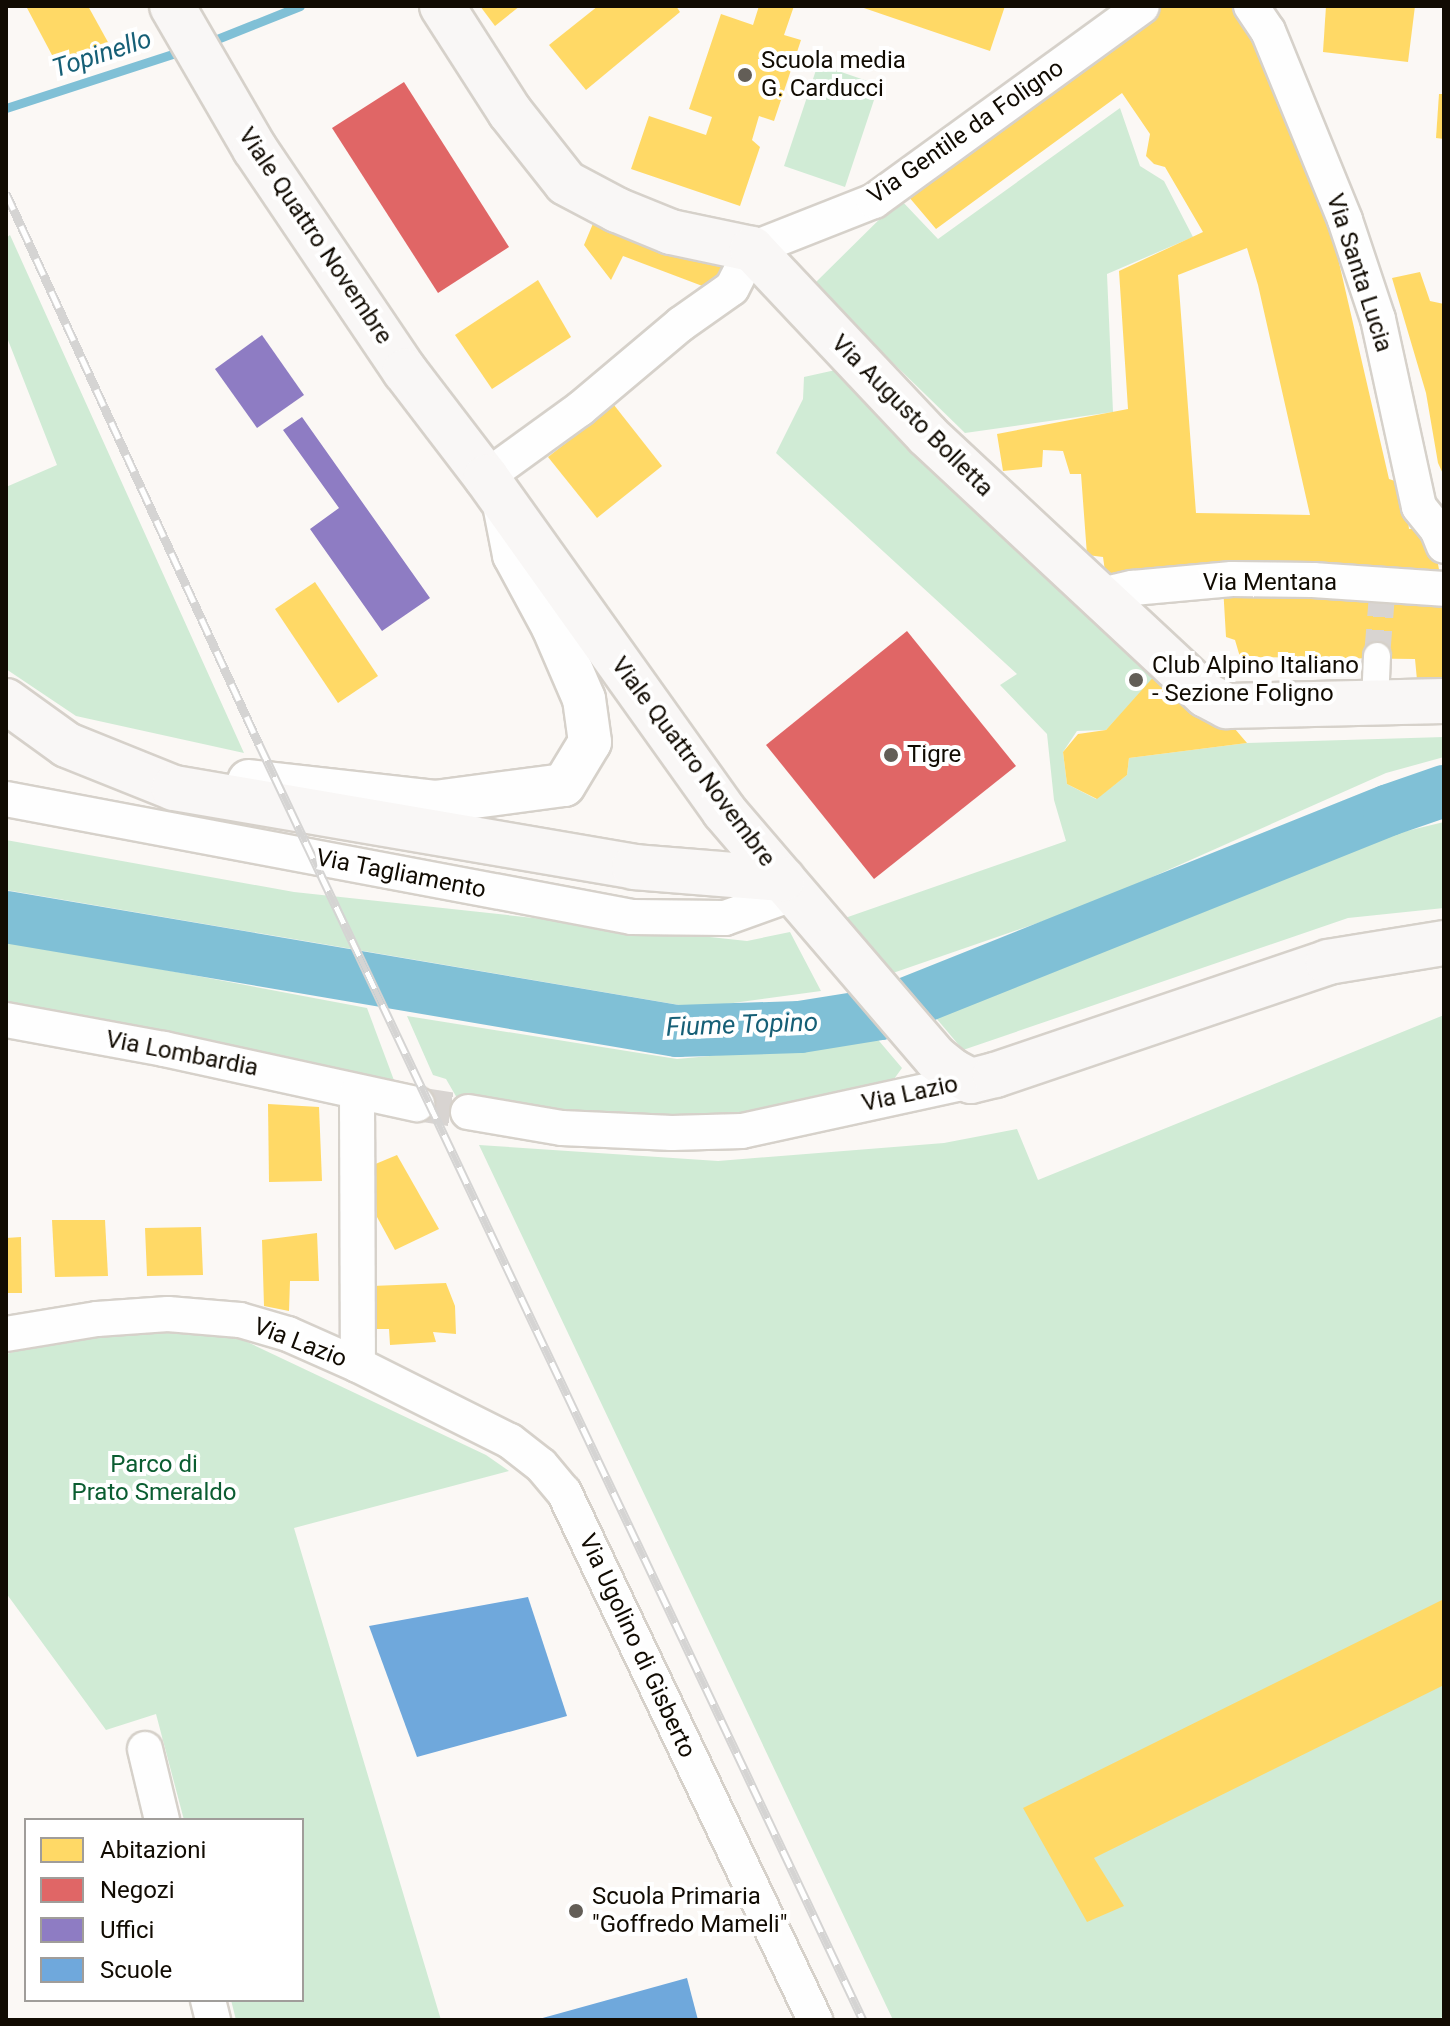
<!DOCTYPE html>
<html>
<head>
<meta charset="utf-8">
<style>
  body { margin:0 }
  #map { position:relative; width:1450px; height:2026px; overflow:hidden; background:#fbf8f5; font-family:Roboto,sans-serif }
  div>[style] { position:absolute }
  [style*='--x'] { left:calc(var(--x)*1px); top:calc(var(--y)*1px); width:calc(var(--w)*1px); rotate:calc(var(--a)*1deg) }
  .green>* { inset:0; background:#d0ebd5 }
  .homes>* { inset:0; background:#ffd966 }
  .shops>* { inset:0; background:#e06666 }
  .offices>* { inset:0; background:#8e7cc3 }
  .schools>* { inset:0; background:#6fa8dc }
  .stream>* { height:9px; margin:-4.5px; padding:0 4.5px; transform-origin:4.5px; border-radius:4.5px; background:#80c0d6 }
  .river>* { height:52px; margin:-26px; padding:0 26px; transform-origin:26px; border-radius:26px; background:#80c0d6 }
  .pedestrian-tunnel>* { height:26px; margin-top:-13px; transform-origin:0; background:repeating-linear-gradient(90deg,#d8d4d1 0 26px,transparent 0 39px) }
  .minor-tunnel>* { height:34px; margin-top:-17px; transform-origin:0; background:repeating-linear-gradient(90deg,#d8d4d1 0 34px,transparent 0 51px) }
  .roads { filter:drop-shadow(2px 0 #d6d1ca) drop-shadow(-2px 0 #d6d1ca) drop-shadow(0 2px #d6d1ca) drop-shadow(0 -2px #d6d1ca) }
  .pedestrian>* { height:26px; margin:-13px; padding:0 13px; transform-origin:13px; border-radius:13px; background:#fefefe }
  .minor>* { height:34px; margin:-17px; padding:0 17px; transform-origin:17px; border-radius:17px; background:#fefefe }
  .tertiary>* { height:42px; margin:-21px; padding:0 21px; transform-origin:21px; border-radius:21px; background:#fefefe }
  .secondary>* { height:44px; margin:-22px; padding:0 22px; transform-origin:22px; border-radius:22px; background:#f9f7f6 }
  .rail>* { height:9px; margin-top:-4.5px; transform-origin:0; background:repeating-linear-gradient(90deg,#fff 0 18px,#d5d4d3 0 36px); box-sizing:border-box; border-block:2px solid #d5d4d3 }
  .dots>* { width:22px; height:22px; translate:-50% -50%; box-sizing:border-box; border:4px solid #fff; border-radius:50% }
  span { translate:-50% -50%; white-space:nowrap; text-align:center; line-height:1.15; -webkit-text-stroke:8px #fff; paint-order:stroke }
  .poi-label { font-size:24px; color:#110b02 }
  .left { translate:0 -50%; text-align:left }
  .street-label { font-size:24px; color:#110b02 }
  .park-label { font-size:24px; color:#0b5d31 }
  .water-label { font-size:26px; color:#165f76; font-style:italic }
  .frame { position:absolute; inset:0; border:8px solid #110b02; pointer-events:none }
  .legend { position:absolute; left:24px; top:1818px; width:280px; height:184px; box-sizing:border-box; background:#fff; border:2px solid #a09d9a; margin:0; padding:10px 14px; list-style:none; font-size:24px; color:#110b02 }
  .legend li { display:flex; align-items:center; gap:16px; height:40px }
  .legend b { width:40px; border:2px solid #a09d9a }
</style>
</head>
<body>
<div id="map">
  <div class="green">
    <div style="clip-path:polygon(818px 64px,879px 85px,845px 187px,784px 166px)"></div>
    <div style="clip-path:polygon(1120px 108px,1140px 166px,1164px 181px,1193px 237px,1107px 274px,1113px 412px,965px 433px,813px 285px,900px 199px,938px 239px)"></div>
    <div style="clip-path:polygon(10px 235px,244px 753px,76px 716px,6px 669px,6px 487px,57px 465px,6px 335px,6px 238px)"></div>
    <div style="clip-path:polygon(849px 367px,1165px 666px,1106px 730px,1077px 731px,1063px 752px,1067px 784px,1096px 799px,1127px 775px,1129px 758px,1247px 743px,1444px 737px,1444px 757px,1386px 773px,1087px 906px,890px 974px,845px 918px,1066px 841px,1054px 800px,1047px 734px,1000px 685px,1017px 674px,776px 453px,803px 399px,804px 377px)"></div>
    <div style="clip-path:polygon(1444px 822px,1444px 908px,1348px 918px,963px 1050px,936px 1018px,1382px 837px)"></div>
    <div style="clip-path:polygon(6px 840px,294px 892px,747px 941px,790px 932px,821px 991px,697px 1008px,6px 890px)"></div>
    <div style="clip-path:polygon(6px 940px,367px 1008px,398px 1091px,6px 1012px)"></div>
    <div style="clip-path:polygon(1444px 1015px,1444px 2015px,1439px 2020px,893px 2020px,479px 1145px,718px 1161px,944px 1143px,1017px 1129px,1038px 1180px)"></div>
    <div style="clip-path:polygon(407px 1016px,677px 1059px,818px 1046px,874px 1035px,902px 1068px,889px 1086px,705px 1120px,548px 1117px,457px 1098px,446px 1079px,433px 1075px)"></div>
    <div style="clip-path:polygon(159px 1329px,241px 1339px,486px 1455px,509px 1471px,294px 1528px,441px 2020px,236px 2020px,231px 2000px,302px 2000px,302px 1820px,184px 1820px,156px 1714px,106px 1730px,6px 1593px,6px 1354px,73px 1336px)"></div>
  </div>
  <div class="homes">
    <div style="clip-path:polygon(31px 6px,88px 6px,109px 44px,61px 72px,27px 8px)"></div>
    <div style="clip-path:polygon(480px 6px,520px 6px,495px 26px)"></div>
    <div style="clip-path:polygon(598px 6px,676px 6px,680px 12px,586px 90px,549px 45px)"></div>
    <div style="clip-path:polygon(759px 6px,794px 6px,784px 35px,801px 40px,774px 121px,759px 116px,752px 140px,760px 147px,740px 206px,631px 169px,649px 116px,706px 135px,712px 117px,689px 109px,721px 14px,753px 25px)"></div>
    <div style="clip-path:polygon(858px 6px,1005px 6px,990px 51px)"></div>
    <div style="clip-path:polygon(evenodd,1164px 6px,1234px 6px,1258px 42px,1322px 189px,1389px 479px,1404px 484px,1409px 529px,1431px 527px,1441px 580px,1106px 578px,1103px 557px,1087px 555px,1081px 474px,1070px 474px,1063px 451px,1043px 450px,1042px 467px,1003px 471px,997px 434px,1128px 409px,1119px 271px,1203px 232px,1165px 167px,1154px 164px,1146px 156px,1150px 134px,1122px 93px,936px 229px,903px 190px,1164px 6px,1247px 248px,1258px 285px,1310px 515px,1196px 513px,1178px 275px,1247px 248px)"></div>
    <div style="clip-path:polygon(1326px 6px,1415px 6px,1408px 62px,1323px 52px)"></div>
    <div style="clip-path:polygon(1439px 94px,1444px 94px,1444px 139px,1436px 138px)"></div>
    <div style="clip-path:polygon(597px 214px,722px 267px,713px 290px,623px 256px,611px 280px,584px 245px)"></div>
    <div style="clip-path:polygon(1420px 272px,1430px 301px,1444px 304px,1444px 476px,1438px 463px,1426px 393px,1392px 278px)"></div>
    <div style="clip-path:polygon(538px 280px,571px 337px,492px 389px,455px 335px)"></div>
    <div style="clip-path:polygon(614px 405px,662px 466px,597px 518px,548px 457px)"></div>
    <div style="clip-path:polygon(315px 582px,378px 676px,338px 703px,275px 609px)"></div>
    <div style="clip-path:polygon(1223px 586px,1444px 596px,1444px 679px,1417px 680px,1415px 659px,1240px 657px,1235px 640px,1226px 637px)"></div>
    <div style="clip-path:polygon(1166px 663px,1223px 715px,1247px 743px,1129px 758px,1127px 775px,1097px 799px,1067px 784px,1063px 752px,1078px 734px,1106px 730px)"></div>
    <div style="clip-path:polygon(268px 1104px,319px 1107px,322px 1181px,269px 1182px)"></div>
    <div style="clip-path:polygon(397px 1155px,439px 1229px,395px 1250px,377px 1217px,373px 1165px)"></div>
    <div style="clip-path:polygon(52px 1220px,105px 1220px,108px 1276px,55px 1277px)"></div>
    <div style="clip-path:polygon(201px 1227px,203px 1275px,147px 1276px,145px 1228px)"></div>
    <div style="clip-path:polygon(317px 1233px,319px 1281px,290px 1281px,289px 1311px,264px 1306px,262px 1240px)"></div>
    <div style="clip-path:polygon(21px 1237px,22px 1293px,6px 1293px,6px 1238px)"></div>
    <div style="clip-path:polygon(446px 1283px,455px 1306px,456px 1334px,433px 1332px,436px 1342px,390px 1345px,389px 1329px,373px 1329px,372px 1286px)"></div>
    <div style="clip-path:polygon(1444px 1599px,1444px 1685px,1094px 1858px,1124px 1906px,1087px 1922px,1023px 1808px)"></div>
  </div>
  <div class="shops">
    <div style="clip-path:polygon(404px 82px,509px 247px,438px 293px,332px 128px)"></div>
    <div style="clip-path:polygon(907px 631px,1016px 766px,874px 879px,766px 745px)"></div>
  </div>
  <div class="offices">
    <div style="clip-path:polygon(262px 335px,304px 395px,257px 428px,215px 369px)"></div>
    <div style="clip-path:polygon(302px 417px,430px 598px,382px 631px,310px 529px,339px 508px,283px 430px)"></div>
  </div>
  <div class="schools">
    <div style="clip-path:polygon(528px 1597px,567px 1716px,417px 1757px,369px 1626px)"></div>
    <div style="clip-path:polygon(687px 1978px,698px 2020px,539px 2020px,539px 2019px)"></div>
  </div>
  <div class="stream">
    <div style="--x:207;--y:43;--w:100;--a:-21.7"></div>
    <div style="--x:6;--y:108;--w:188;--a:-18"></div>
  </div>
  <div class="river">
    <div style="--x:6;--y:917;--w:681;--a:9.64"></div>
    <div style="--x:677;--y:1031;--w:123;--a:-1.9"></div>
    <div style="--x:800;--y:1027;--w:81;--a:-9.2"></div>
    <div style="--x:880;--y:1014;--w:548;--a:-21.84"></div>
    <div style="--x:1389;--y:810;--w:58;--a:-19.1"></div>
  </div>
  <div class="pedestrian-tunnel">
    <div style="--x:1377;--y:656;--w:61;--a:-85.3"></div>
  </div>
  <div class="minor-tunnel">
    <div style="--x:417;--y:1104;--w:52;--a:8.9"></div>
  </div>
  <div class="roads">
    <div class="pedestrian">
      <div style="--x:1375;--y:702;--w:46;--a:-87.5"></div>
    </div>
    <div class="minor">
      <div style="--x:1251;--y:6;--w:30;--a:56"></div>
      <div style="--x:1268;--y:31;--w:204;--a:67.8"></div>
      <div style="--x:1345;--y:220;--w:104;--a:71.6"></div>
      <div style="--x:1378;--y:319;--w:192;--a:77.7"></div>
      <div style="--x:1419;--y:507;--w:28;--a:51"></div>
      <div style="--x:1437;--y:529;--w:18;--a:68"></div>
      <div style="--x:486;--y:477;--w:116;--a:-35.9"></div>
      <div style="--x:580;--y:409;--w:132;--a:-40.1"></div>
      <div style="--x:681;--y:324;--w:62;--a:-35.2"></div>
      <div style="--x:732;--y:288;--w:44;--a:-62.9"></div>
      <div style="--x:752;--y:249;--w:131;--a:-21.5"></div>
      <div style="--x:874;--y:201;--w:331;--a:-36"></div>
      <div style="--x:1097;--y:596;--w:37;--a:-13"></div>
      <div style="--x:1133;--y:588;--w:99;--a:-5.2"></div>
      <div style="--x:1232;--y:579;--w:81;--a:0.7"></div>
      <div style="--x:1313;--y:580;--w:131;--a:3.9"></div>
      <div style="--x:6;--y:799;--w:637;--a:10.67"></div>
      <div style="--x:632;--y:917;--w:93;--a:0.6"></div>
      <div style="--x:725;--y:918;--w:74;--a:-19.7"></div>
      <div style="--x:6;--y:1020;--w:161;--a:10.4"></div>
      <div style="--x:164;--y:1049;--w:259;--a:12.3"></div>
      <div style="--x:357;--y:1093;--w:272;--a:89.8"></div>
      <div style="--x:468;--y:1112;--w:95;--a:9.7"></div>
      <div style="--x:562;--y:1128;--w:110;--a:2.6"></div>
      <div style="--x:672;--y:1133;--w:70;--a:-1.6"></div>
      <div style="--x:742;--y:1131;--w:234;--a:-12.3"></div>
      <div style="--x:6;--y:1334;--w:92;--a:-9.4"></div>
      <div style="--x:97;--y:1319;--w:71;--a:-4"></div>
      <div style="--x:168;--y:1314;--w:72;--a:4.8"></div>
      <div style="--x:240;--y:1320;--w:50;--a:16.3"></div>
      <div style="--x:288;--y:1334;--w:77;--a:23.9"></div>
      <div style="--x:358;--y:1365;--w:170;--a:26.6"></div>
      <div style="--x:510;--y:1441;--w:39;--a:38"></div>
      <div style="--x:541;--y:1465;--w:35;--a:50"></div>
      <div style="--x:564;--y:1492;--w:585;--a:64.57"></div>
      <div style="--x:145;--y:1749;--w:73;--a:76.5"></div>
      <div style="--x:208;--y:2000;--w:21;--a:76"></div>
    </div>
    <div class="tertiary">
      <div style="--x:249;--y:781;--w:187;--a:6.4"></div>
      <div style="--x:435;--y:802;--w:130;--a:-7.5"></div>
      <div style="--x:564;--y:785;--w:50;--a:-58.8"></div>
      <div style="--x:590;--y:742;--w:43;--a:-97.9"></div>
      <div style="--x:584;--y:699;--w:78;--a:-113.3"></div>
      <div style="--x:553;--y:627;--w:82;--a:-118.4"></div>
      <div style="--x:514;--y:555;--w:47;--a:-101.1"></div>
    </div>
    <div class="secondary">
      <div style="--x:172;--y:6;--w:165;--a:59.9"></div>
      <div style="--x:255;--y:149;--w:268;--a:56"></div>
      <div style="--x:405;--y:371;--w:133;--a:52.6"></div>
      <div style="--x:486;--y:477;--w:410;--a:54.5"></div>
      <div style="--x:724;--y:811;--w:326;--a:49.4"></div>
      <div style="--x:936;--y:1058;--w:21;--a:39"></div>
      <div style="--x:952;--y:1071;--w:21;--a:28"></div>
      <div style="--x:971;--y:1081;--w:25;--a:-14"></div>
      <div style="--x:995;--y:1075;--w:352;--a:-18.7"></div>
      <div style="--x:1328;--y:962;--w:118;--a:-9.3"></div>
      <div style="--x:442;--y:6;--w:126;--a:57.3"></div>
      <div style="--x:510;--y:112;--w:90;--a:51.7"></div>
      <div style="--x:566;--y:183;--w:58;--a:27.9"></div>
      <div style="--x:617;--y:210;--w:58;--a:22.2"></div>
      <div style="--x:671;--y:232;--w:83;--a:11.9"></div>
      <div style="--x:752;--y:249;--w:255;--a:46.7"></div>
      <div style="--x:927;--y:435;--w:381;--a:43"></div>
      <div style="--x:1206;--y:695;--w:24;--a:28"></div>
      <div style="--x:1227;--y:706;--w:217;--a:-1.3"></div>
      <div style="--x:6;--y:701;--w:75;--a:35.8"></div>
      <div style="--x:67;--y:745;--w:115;--a:21.9"></div>
      <div style="--x:174;--y:788;--w:467;--a:9.7"></div>
      <div style="--x:634;--y:867;--w:149;--a:4.6"></div>
    </div>
  </div>
  <div class="rail">
    <div style="--x:6;--y:193;--w:606;--a:65.34"></div>
    <div style="--x:259;--y:744;--w:1412;--a:64.67"></div>
  </div>
  <div class="dots">
    <div style="left:745px;top:75px;background:#635e57"></div>
    <div style="left:1136px;top:680px;background:#635e57"></div>
    <div style="left:891px;top:755px;background:#635e57"></div>
    <div style="left:576px;top:1911px;background:#635e57"></div>
  </div>
  <div class="poi-label">
    <span class="left" style="left:761px;top:75px">Scuola media<br>G. Carducci</span>
    <span class="left" style="left:1152px;top:680px">Club Alpino Italiano<br>- Sezione Foligno</span>
    <span class="left" style="left:907px;top:755px">Tigre</span>
    <span class="left" style="left:592px;top:1911px">Scuola Primaria<br>"Goffredo Mameli"</span>
  </div>
  <div class="street-label">
    <span style="left:966px;top:132px;rotate:-35deg">Via Gentile da Foligno</span>
    <span style="left:315px;top:236px;rotate:56deg">Viale Quattro Novembre</span>
    <span style="left:1359px;top:273px;rotate:72deg">Via Santa Lucia</span>
    <span style="left:912px;top:416px;rotate:45deg">Via Augusto Bolletta</span>
    <span style="left:1270px;top:583px">Via Mentana</span>
    <span style="left:693px;top:762px;rotate:53deg">Viale Quattro Novembre</span>
    <span style="left:401px;top:874px;rotate:11deg">Via Tagliamento</span>
    <span style="left:182px;top:1054px;rotate:11deg">Via Lombardia</span>
    <span style="left:910px;top:1094px;rotate:-12deg">Via Lazio</span>
    <span style="left:300px;top:1343px;rotate:21deg">Via Lazio</span>
    <span style="left:637px;top:1646px;rotate:65deg">Via Ugolino di Gisberto</span>
  </div>
  <div class="park-label">
    <span style="left:154px;top:1479px">Parco di<br>Prato Smeraldo</span>
  </div>
  <div class="water-label">
    <span style="left:102px;top:54px;rotate:-18deg">Topinello</span>
    <span style="left:742px;top:1025px;rotate:-2deg">Fiume Topino</span>
  </div>
  <div class="frame"></div>
  <ul class="legend">
  <li><b style="height:22px;background:#ffd966"></b>Abitazioni</li>
  <li><b style="height:22px;background:#e06666"></b>Negozi</li>
  <li><b style="height:22px;background:#8e7cc3"></b>Uffici</li>
  <li><b style="height:22px;background:#6fa8dc"></b>Scuole</li>
  </ul>
</div>
</body>
</html>
